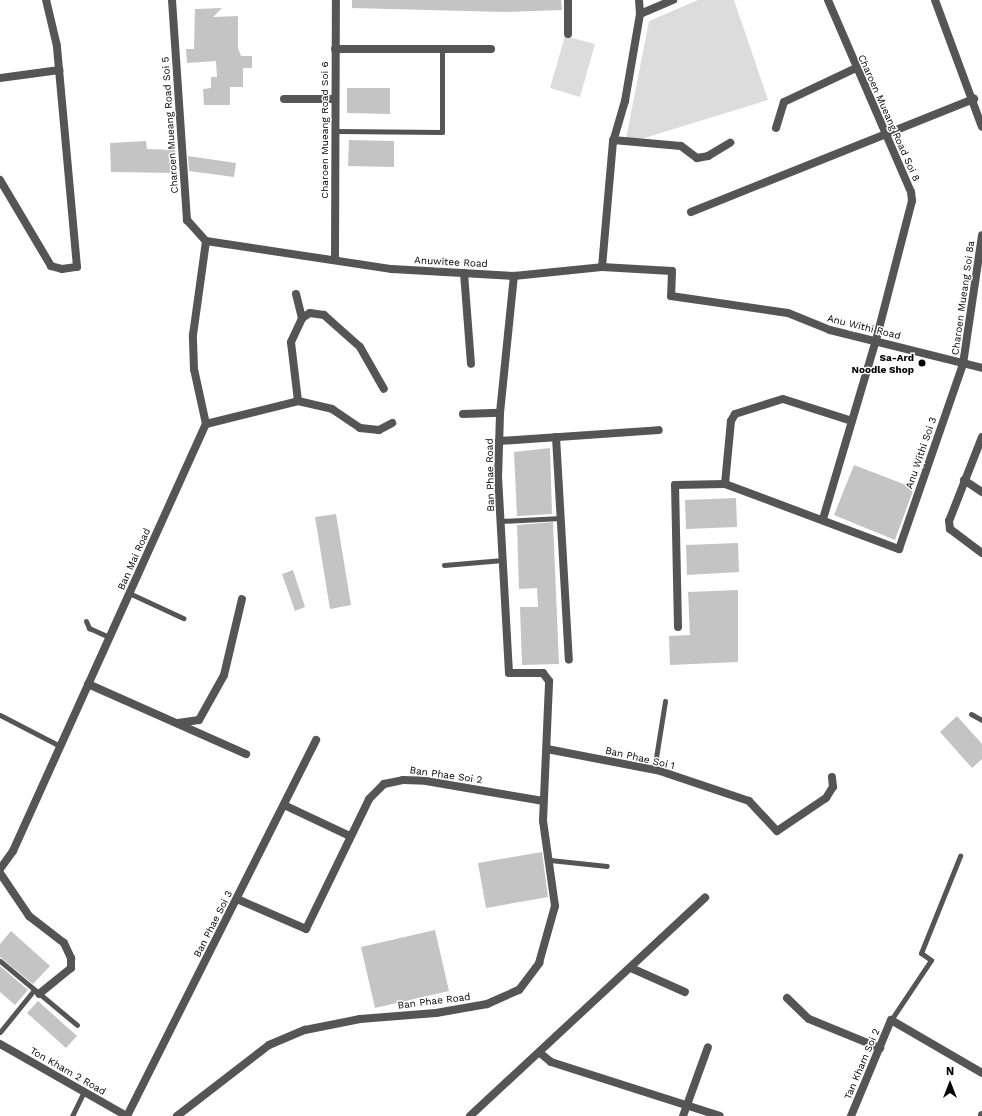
<!DOCTYPE html>
<html>
<head>
<meta charset="utf-8">
<style>
  body { margin:0 }
  #map { position:relative; width:982px; height:1116px; overflow:hidden; background:#fff; font-family:"Work Sans",sans-serif }
  div>[style] { position:absolute }
  [style*='--x'] { left:calc(var(--x)*1px); top:calc(var(--y)*1px); width:calc(var(--w)*1px); rotate:calc(var(--a)*1deg) }
  .green>* { inset:0; background:#dcdcdc }
  .building>* { inset:0; background:#c4c4c4 }
  .lane>* { height:5px; margin:-2.5px; padding:0 2.5px; transform-origin:2.5px; border-radius:2.5px; background:#555 }
  .street>* { height:8px; margin:-4px; padding:0 4px; transform-origin:4px; border-radius:4px; background:#555 }
  .dots>* { width:11px; height:11px; translate:-50% -50%; box-sizing:border-box; border:2px solid #fff; border-radius:50% }
  span { translate:-50% -50%; white-space:nowrap; text-align:center; line-height:1.15; -webkit-text-stroke:3px #fff; paint-order:stroke }
  .street-label { font-size:10px; color:#000 }
  .poi-label { font-size:10px; color:#000; font-weight:700 }
  .right { translate:-100% -50%; text-align:right }
  .north { position:absolute; left:930px; top:1064px; width:40px; height:40px; -webkit-text-stroke:3px #fff; paint-order:stroke; rotate:0deg; font-size:11px; font-weight:700; line-height:16px; text-align:center; color:#000 }
  .north::after { content:''; display:block; margin:auto; width:14px; height:18px; background:#000; clip-path:polygon(50% 0,100% 100%,50% 72%,0 100%) }
</style>
</head>
<body>
<div id="map">
  <div class="green">
    <div style="clip-path:polygon(698px 0,734px 0,768px 100px,625px 144px,649px 21px)"></div>
    <div style="clip-path:polygon(565px 36px,595px 44px,580px 97px,550px 88px)"></div>
  </div>
  <div class="building">
    <div style="clip-path:polygon(352px 0,561px 0,562px 10px,505px 12px,352px 8px)"></div>
    <div style="clip-path:polygon(222px 8px,213px 17px,238px 16px,238px 48px,241px 56px,252px 56px,252px 68px,243px 68px,243px 87px,230px 87px,230px 105px,204px 105px,203px 89px,211px 88px,211px 77px,217px 77px,216px 61px,187px 63px,186px 49px,194px 49px,195px 9px)"></div>
    <div style="clip-path:polygon(347px 88px,390px 88px,390px 114px,347px 113px)"></div>
    <div style="clip-path:polygon(349px 140px,394px 141px,394px 167px,348px 166px)"></div>
    <div style="clip-path:polygon(146px 141px,147px 149px,175px 150px,178px 169px,175px 173px,111px 172px,110px 143px)"></div>
    <div style="clip-path:polygon(188px 156px,236px 163px,234px 177px,189px 171px)"></div>
    <div style="clip-path:polygon(550px 448px,552px 514px,517px 516px,514px 452px)"></div>
    <div style="clip-path:polygon(854px 465px,914px 488px,895px 540px,834px 515px)"></div>
    <div style="clip-path:polygon(736px 498px,737px 527px,686px 529px,685px 500px)"></div>
    <div style="clip-path:polygon(336px 514px,351px 605px,330px 609px,315px 517px)"></div>
    <div style="clip-path:polygon(553px 522px,559px 664px,522px 665px,520px 607px,538px 607px,537px 588px,519px 589px,517px 525px)"></div>
    <div style="clip-path:polygon(738px 543px,739px 572px,687px 575px,686px 545px)"></div>
    <div style="clip-path:polygon(293px 570px,305px 607px,295px 611px,282px 574px)"></div>
    <div style="clip-path:polygon(738px 590px,738px 662px,670px 665px,669px 636px,690px 635px,688px 592px)"></div>
    <div style="clip-path:polygon(957px 716px,982px 744px,982px 759px,972px 768px,940px 732px)"></div>
    <div style="clip-path:polygon(542px 852px,548px 897px,486px 908px,478px 863px)"></div>
    <div style="clip-path:polygon(435px 930px,449px 991px,375px 1008px,361px 947px)"></div>
    <div style="clip-path:polygon(11px 931px,50px 966px,33px 984px,0 957px,0 944px)"></div>
    <div style="clip-path:polygon(0 966px,28px 990px,15px 1005px,0 992px)"></div>
    <div style="clip-path:polygon(38px 1001px,77px 1036px,66px 1048px,27px 1013px)"></div>
  </div>
  <div class="lane">
    <div style="--x:336;--y:131;--w:106;--a:0.5"></div>
    <div style="--x:442;--y:132;--w:84;--a:-90"></div>
    <div style="--x:501;--y:521;--w:60;--a:-2.9"></div>
    <div style="--x:444;--y:565;--w:59;--a:-4.8"></div>
    <div style="--x:129;--y:593;--w:60;--a:24.8"></div>
    <div style="--x:86;--y:621;--w:8;--a:67"></div>
    <div style="--x:89;--y:628;--w:22;--a:24"></div>
    <div style="--x:971;--y:714;--w:13;--a:29"></div>
    <div style="--x:0;--y:715;--w:68;--a:27.3"></div>
    <div style="--x:654;--y:770;--w:70;--a:-80.9"></div>
    <div style="--x:550;--y:860;--w:57;--a:6"></div>
    <div style="--x:0;--y:961;--w:100;--a:39.7"></div>
    <div style="--x:891;--y:1020;--w:72;--a:-56.3"></div>
    <div style="--x:931;--y:960;--w:12;--a:-145"></div>
    <div style="--x:921;--y:953;--w:105;--a:-68.1"></div>
    <div style="--x:0;--y:1032;--w:54;--a:-51"></div>
    <div style="--x:72;--y:1116;--w:28;--a:-64"></div>
  </div>
  <div class="street">
    <div style="--x:172;--y:0;--w:221;--a:86.1"></div>
    <div style="--x:187;--y:220;--w:28;--a:48"></div>
    <div style="--x:568;--y:0;--w:34;--a:90"></div>
    <div style="--x:935;--y:0;--w:135;--a:69.7"></div>
    <div style="--x:640;--y:14;--w:36;--a:-23"></div>
    <div style="--x:335;--y:49;--w:156;--a:0"></div>
    <div style="--x:0;--y:78;--w:60;--a:-7.7"></div>
    <div style="--x:284;--y:99;--w:50;--a:0"></div>
    <div style="--x:776;--y:128;--w:27;--a:-73"></div>
    <div style="--x:784;--y:102;--w:80;--a:-25.3"></div>
    <div style="--x:613;--y:140;--w:68;--a:5"></div>
    <div style="--x:681;--y:146;--w:20;--a:37"></div>
    <div style="--x:697;--y:158;--w:11;--a:-10"></div>
    <div style="--x:708;--y:156;--w:26;--a:-31"></div>
    <div style="--x:0;--y:180;--w:100;--a:59.3"></div>
    <div style="--x:51;--y:266;--w:11;--a:15"></div>
    <div style="--x:62;--y:269;--w:15;--a:-8"></div>
    <div style="--x:77;--y:267;--w:222;--a:-95.2"></div>
    <div style="--x:57;--y:46;--w:47;--a:-103.4"></div>
    <div style="--x:691;--y:212;--w:305;--a:-21.8"></div>
    <div style="--x:206;--y:241;--w:188;--a:8.6"></div>
    <div style="--x:392;--y:269;--w:122;--a:3.3"></div>
    <div style="--x:514;--y:276;--w:88;--a:-5.8"></div>
    <div style="--x:602;--y:267;--w:70;--a:3.3"></div>
    <div style="--x:672;--y:271;--w:25;--a:92"></div>
    <div style="--x:671;--y:296;--w:118;--a:8.3"></div>
    <div style="--x:788;--y:313;--w:45;--a:22"></div>
    <div style="--x:830;--y:330;--w:157;--a:14"></div>
    <div style="--x:335;--y:260;--w:260;--a:-89.8"></div>
    <div style="--x:602;--y:267;--w:125;--a:-85"></div>
    <div style="--x:613;--y:142;--w:43;--a:-73.7"></div>
    <div style="--x:625;--y:101;--w:88;--a:-80.2"></div>
    <div style="--x:640;--y:14;--w:14;--a:-94"></div>
    <div style="--x:464;--y:273;--w:91;--a:85.6"></div>
    <div style="--x:296;--y:294;--w:25;--a:76"></div>
    <div style="--x:298;--y:401;--w:35;--a:13"></div>
    <div style="--x:332;--y:409;--w:34;--a:34"></div>
    <div style="--x:360;--y:428;--w:19;--a:6"></div>
    <div style="--x:379;--y:430;--w:15;--a:-28"></div>
    <div style="--x:463;--y:414;--w:37;--a:-2"></div>
    <div style="--x:206;--y:424;--w:95;--a:-14"></div>
    <div style="--x:298;--y:401;--w:59;--a:-96.8"></div>
    <div style="--x:291;--y:342;--w:26;--a:-65"></div>
    <div style="--x:302;--y:318;--w:9;--a:-32"></div>
    <div style="--x:310;--y:313;--w:14;--a:8"></div>
    <div style="--x:324;--y:315;--w:48;--a:41.6"></div>
    <div style="--x:360;--y:347;--w:48;--a:60.3"></div>
    <div style="--x:556;--y:437;--w:223;--a:86.7"></div>
    <div style="--x:982;--y:437;--w:90;--a:111.4"></div>
    <div style="--x:949;--y:521;--w:8;--a:83"></div>
    <div style="--x:950;--y:529;--w:40;--a:37"></div>
    <div style="--x:499;--y:441;--w:160;--a:-3.9"></div>
    <div style="--x:964;--y:480;--w:22;--a:34"></div>
    <div style="--x:725;--y:484;--w:186;--a:20.5"></div>
    <div style="--x:899;--y:549;--w:196;--a:-70.9"></div>
    <div style="--x:963;--y:364;--w:130;--a:-81.6"></div>
    <div style="--x:823;--y:519;--w:187;--a:-73.5"></div>
    <div style="--x:876;--y:340;--w:144;--a:-75.5"></div>
    <div style="--x:912;--y:201;--w:9;--a:-96"></div>
    <div style="--x:911;--y:192;--w:209;--a:-113.4"></div>
    <div style="--x:678;--y:627;--w:142;--a:-91.2"></div>
    <div style="--x:675;--y:485;--w:50;--a:-1.1"></div>
    <div style="--x:725;--y:484;--w:63;--a:-84.6"></div>
    <div style="--x:731;--y:421;--w:8;--a:-60"></div>
    <div style="--x:735;--y:414;--w:50;--a:-17.4"></div>
    <div style="--x:783;--y:399;--w:72;--a:17.7"></div>
    <div style="--x:88;--y:684;--w:173;--a:23.9"></div>
    <div style="--x:178;--y:723;--w:21;--a:-8"></div>
    <div style="--x:199;--y:720;--w:51;--a:-60.9"></div>
    <div style="--x:224;--y:675;--w:78;--a:-76.7"></div>
    <div style="--x:547;--y:749;--w:115;--a:11"></div>
    <div style="--x:660;--y:771;--w:94;--a:18.6"></div>
    <div style="--x:749;--y:801;--w:41;--a:47"></div>
    <div style="--x:777;--y:831;--w:59;--a:-34"></div>
    <div style="--x:826;--y:798;--w:13;--a:-58"></div>
    <div style="--x:833;--y:787;--w:10;--a:-96"></div>
    <div style="--x:284;--y:805;--w:73;--a:25.2"></div>
    <div style="--x:0;--y:869;--w:22;--a:-54"></div>
    <div style="--x:13;--y:851;--w:469;--a:-65.7"></div>
    <div style="--x:206;--y:424;--w:56;--a:-102.3"></div>
    <div style="--x:194;--y:369;--w:34;--a:-92"></div>
    <div style="--x:193;--y:335;--w:95;--a:-82.1"></div>
    <div style="--x:0;--y:873;--w:52;--a:56"></div>
    <div style="--x:29;--y:916;--w:44;--a:37.6"></div>
    <div style="--x:64;--y:943;--w:17;--a:65"></div>
    <div style="--x:71;--y:958;--w:10;--a:90"></div>
    <div style="--x:71;--y:968;--w:41;--a:140.9"></div>
    <div style="--x:237;--y:899;--w:75;--a:23.5"></div>
    <div style="--x:306;--y:929;--w:144;--a:-64.1"></div>
    <div style="--x:369;--y:799;--w:21;--a:-45"></div>
    <div style="--x:384;--y:784;--w:19;--a:-12"></div>
    <div style="--x:403;--y:780;--w:23;--a:2"></div>
    <div style="--x:426;--y:781;--w:119;--a:9.7"></div>
    <div style="--x:631;--y:968;--w:59;--a:24"></div>
    <div style="--x:787;--y:998;--w:30;--a:44"></div>
    <div style="--x:809;--y:1019;--w:77;--a:22.2"></div>
    <div style="--x:0;--y:1044;--w:146;--a:29.6"></div>
    <div style="--x:540;--y:1053;--w:14;--a:39"></div>
    <div style="--x:551;--y:1062;--w:177;--a:17.7"></div>
    <div style="--x:127;--y:1116;--w:421;--a:-63.3"></div>
    <div style="--x:177;--y:1116;--w:116;--a:-37.7"></div>
    <div style="--x:269;--y:1045;--w:39;--a:-23"></div>
    <div style="--x:305;--y:1030;--w:56;--a:-11.3"></div>
    <div style="--x:360;--y:1019;--w:76;--a:-4.5"></div>
    <div style="--x:436;--y:1013;--w:52;--a:-10"></div>
    <div style="--x:487;--y:1004;--w:35;--a:-24"></div>
    <div style="--x:519;--y:990;--w:34;--a:-53"></div>
    <div style="--x:539;--y:963;--w:59;--a:-74.3"></div>
    <div style="--x:555;--y:906;--w:86;--a:-98"></div>
    <div style="--x:543;--y:821;--w:140;--a:-87.5"></div>
    <div style="--x:549;--y:681;--w:10;--a:-127"></div>
    <div style="--x:543;--y:673;--w:34;--a:180"></div>
    <div style="--x:509;--y:673;--w:195;--a:-93.2"></div>
    <div style="--x:498;--y:478;--w:65;--a:-88.2"></div>
    <div style="--x:500;--y:413;--w:138;--a:-84.2"></div>
    <div style="--x:470;--y:1116;--w:321;--a:-42.9"></div>
    <div style="--x:683;--y:1116;--w:73;--a:-70.1"></div>
    <div style="--x:851;--y:1116;--w:104;--a:-67.4"></div>
    <div style="--x:891;--y:1020;--w:105;--a:30.2"></div>
    <div style="--x:982;--y:1116;--w:1;--a:-90"></div>
  </div>
  <div class="dots">
    <div style="left:922px;top:363px;background:#000"></div>
  </div>
  <div class="street-label">
    <span style="left:889px;top:118px;rotate:66deg">Charoen Mueang Road Soi 8</span>
    <span style="left:170px;top:125px;rotate:-94deg">Charoen Mueang Road Soi 5</span>
    <span style="left:325px;top:130px;rotate:-90deg">Charoen Mueang Road Soi 6</span>
    <span style="left:451px;top:262px;rotate:3deg">Anuwitee Road</span>
    <span style="left:963px;top:298px;rotate:-82deg">Charoen Mueang Soi 8a</span>
    <span style="left:864px;top:327px;rotate:14deg">Anu Withi Road</span>
    <span style="left:921px;top:453px;rotate:-71deg">Anu Withi Soi 3</span>
    <span style="left:490px;top:475px;rotate:-91deg">Ban Phae Road</span>
    <span style="left:134px;top:559px;rotate:-66deg">Ban Mai Road</span>
    <span style="left:640px;top:758px;rotate:13deg">Ban Phae Soi 1</span>
    <span style="left:446px;top:775px;rotate:8deg">Ban Phae Soi 2</span>
    <span style="left:213px;top:924px;rotate:-63deg">Ban Phae Soi 3</span>
    <span style="left:434px;top:1001px;rotate:-7deg">Ban Phae Road</span>
    <span style="left:862px;top:1064px;rotate:-67deg">Tan Kham Soi 2</span>
    <span style="left:68px;top:1071px;rotate:30deg">Ton Kham 2 Road</span>
  </div>
  <div class="poi-label">
    <span class="right" style="left:914px;top:363px">Sa-Ard<br>Noodle Shop</span>
  </div>
  <div class="north">N</div>
</div>
</body>
</html>
